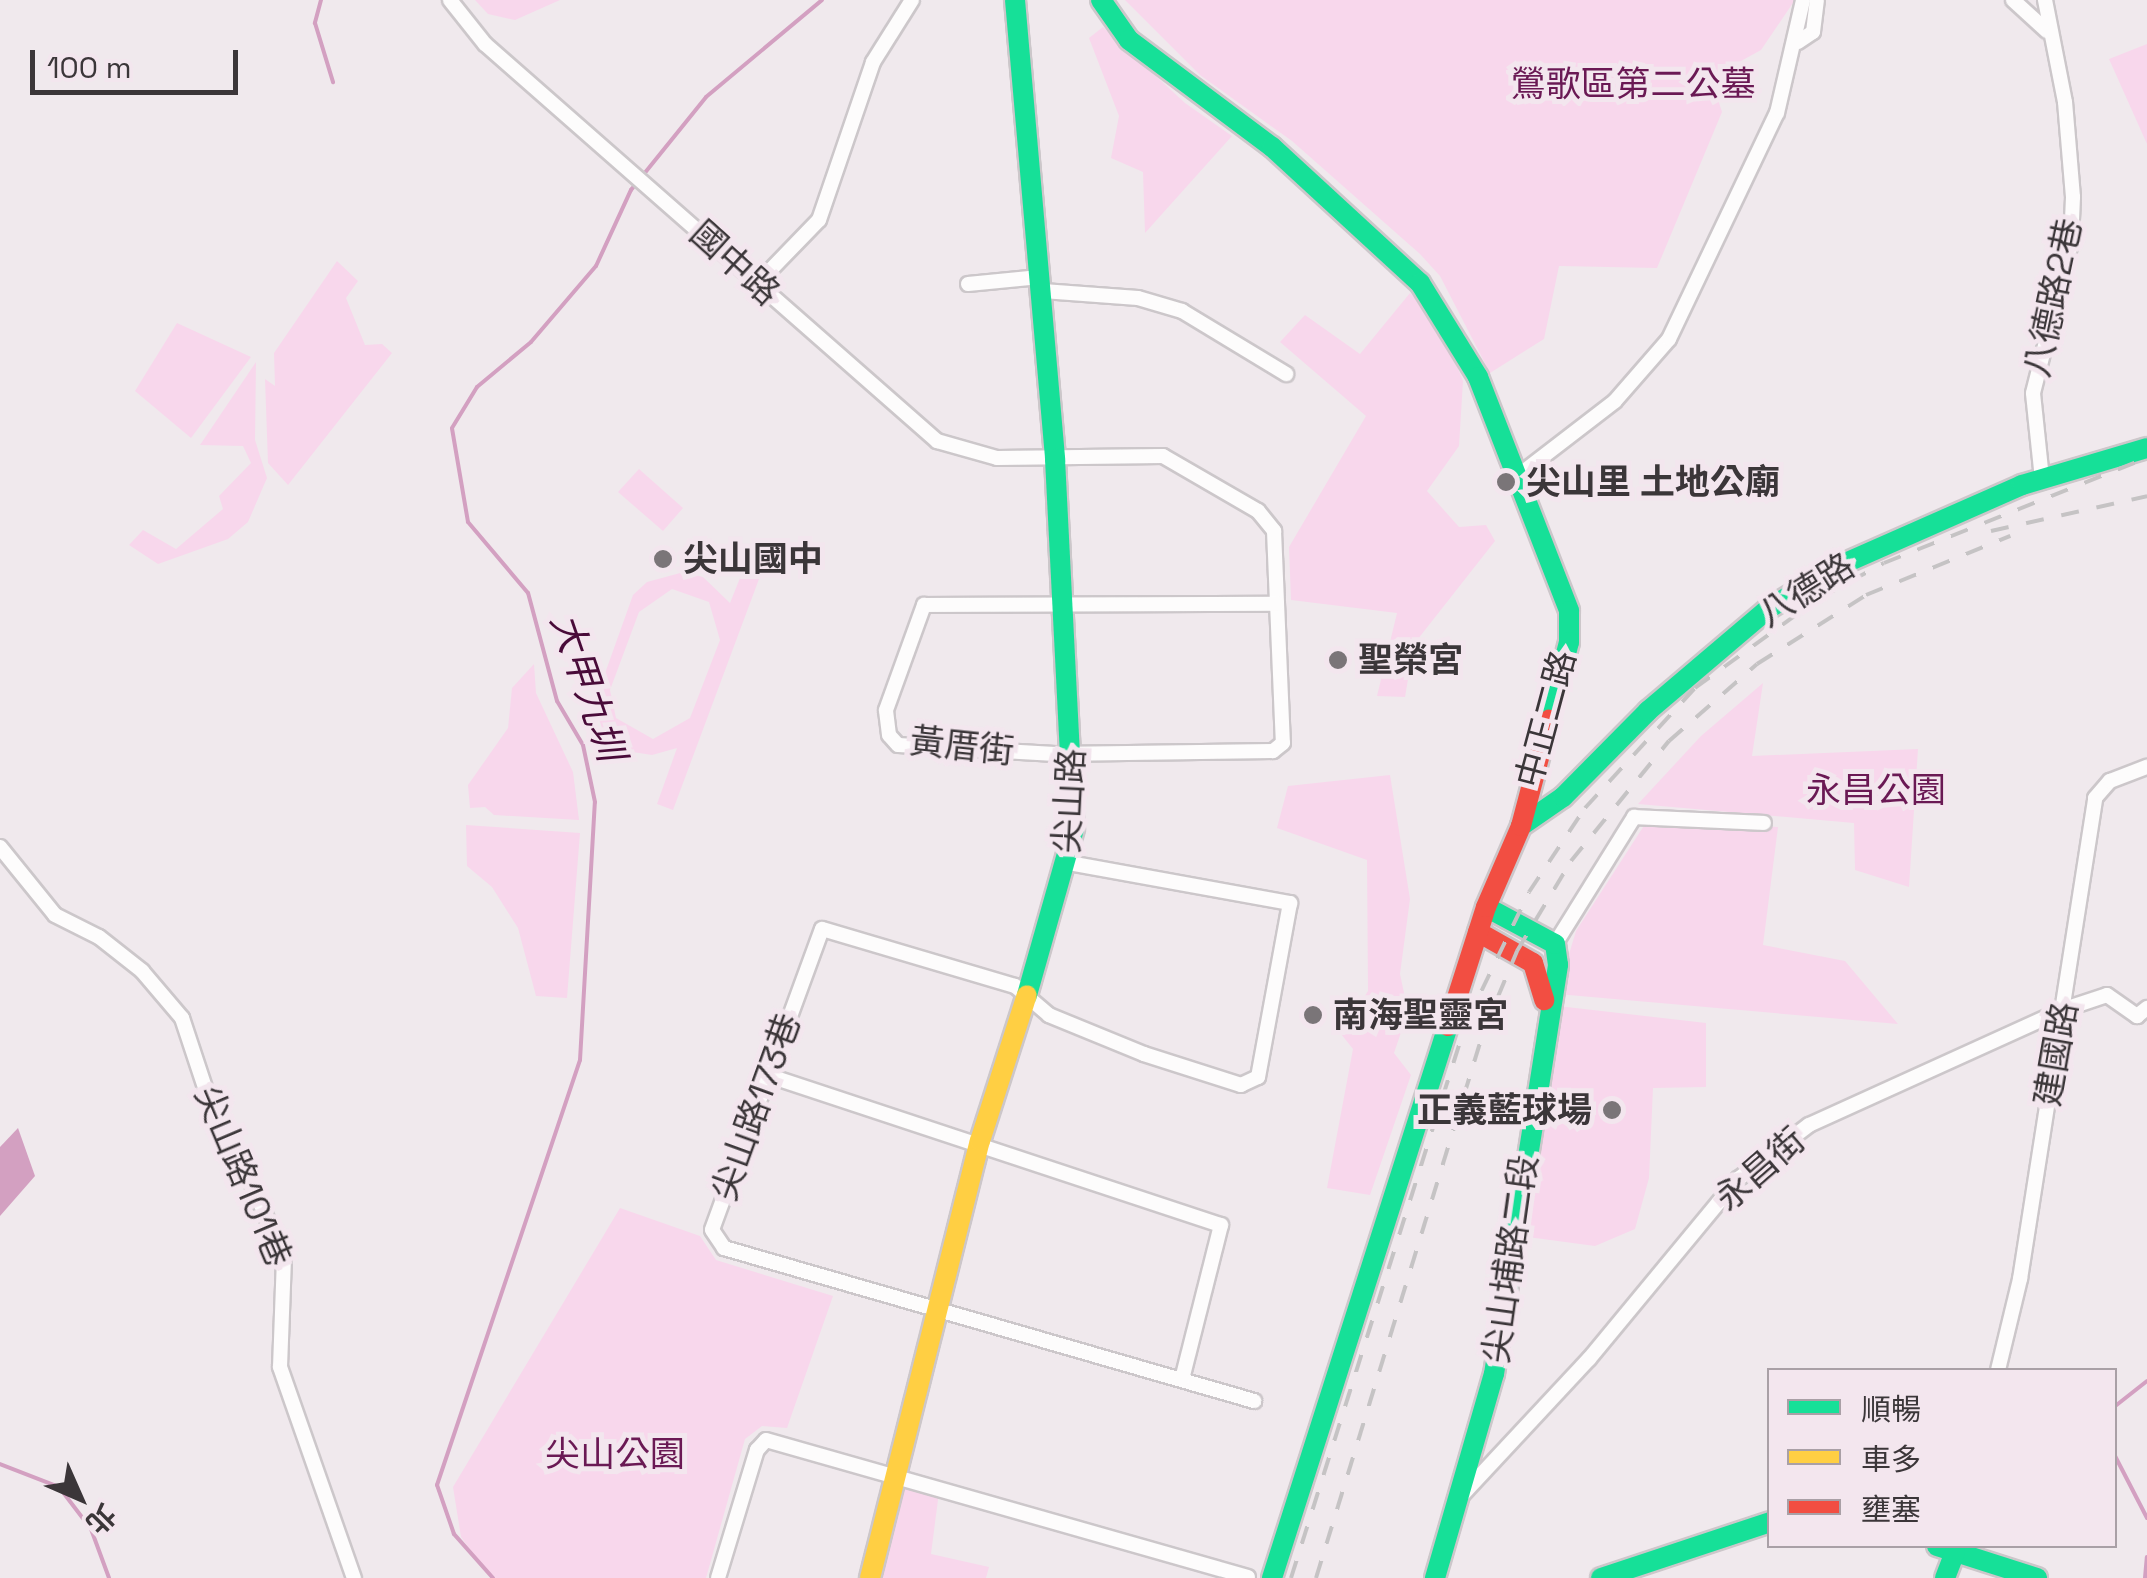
<!DOCTYPE html>
<html>
<head>
<meta charset="utf-8">
<style>
  body { margin:0 }
  #map { position:relative; width:2147px; height:1578px; overflow:hidden; background:#f0e9ed; font-family:"Space Grotesk","Noto Sans TC",sans-serif }
  div>[style] { position:absolute }
  [style*='--x'] { left:calc(var(--x)*1px); top:calc(var(--y)*1px); width:calc(var(--w)*1px); rotate:calc(var(--a)*1deg) }
  .green>* { inset:0; background:#f8d7ec }
  .water>* { inset:0; background:#d3a0c1 }
  .stream>* { height:4px; margin:-2px; padding:0 2px; transform-origin:2px; border-radius:2px; background:#d3a0c1 }
  .roads { filter:drop-shadow(2px 0 #ccc7ca) drop-shadow(-2px 0 #ccc7ca) drop-shadow(0 2px #ccc7ca) drop-shadow(0 -2px #ccc7ca) }
  .street>* { height:14px; margin:-7px; padding:0 7px; transform-origin:7px; border-radius:7px; background:#fdfcfc }
  .fast>* { height:20px; margin:-10px; padding:0 10px; transform-origin:10px; border-radius:10px; background:#16e098 }
  .slow>* { height:20px; margin:-10px; padding:0 10px; transform-origin:10px; border-radius:10px; background:#ffcf43 }
  .jam>* { height:20px; margin:-10px; padding:0 10px; transform-origin:10px; border-radius:10px; background:#f24e42 }
  .rail>* { height:4px; margin-top:-2px; transform-origin:0; background:repeating-linear-gradient(90deg,#c5c3c4 0 18px,transparent 0 36px) }
  .dots>* { width:28px; height:28px; translate:-50% -50%; box-sizing:border-box; border:5px solid #f3e6ee; border-radius:50% }
  span { translate:-50% -50%; white-space:nowrap; text-align:center; line-height:1.15; -webkit-text-stroke:10px #f3e6ee; paint-order:stroke }
  .park-label { font-size:35px; color:#6a1954 }
  .street-label { font-size:35px; color:#3b3639 }
  .poi-label { font-size:35px; color:#3b3639; font-weight:700 }
  .left { translate:0 -50%; text-align:left }
  .right { translate:-100% -50%; text-align:right }
  .water-label { font-size:38px; color:#490b39; font-style:italic }
  .legend { position:absolute; left:1767px; top:1368px; width:350px; height:180px; box-sizing:border-box; background:#f3e6ee; border:2px solid #a9a0a6; margin:0; padding:12px 18px; list-style:none; font-size:30px; color:#3b3639 }
  .legend li { display:flex; align-items:center; gap:20px; height:50px }
  .legend b { width:50px; border:2px solid #a9a0a6 }
  .north { position:absolute; left:30px; top:1448px; width:100px; height:100px; -webkit-text-stroke:8px #f3e6ee; paint-order:stroke; rotate:135deg; font-size:28px; font-weight:700; line-height:40px; text-align:center; color:#3b3639 }
  .north::after { content:''; display:block; margin:auto; width:35px; height:45px; background:#3b3639; clip-path:polygon(50% 0,100% 100%,50% 72%,0 100%) }
  .scale { position:absolute; left:30px; top:50px; width:208px; height:45px; box-sizing:border-box; border:5px solid #3b3639; border-top:0; padding-left:12px; font-size:30px; line-height:35px; white-space:nowrap; color:#3b3639; -webkit-text-stroke:8px #f3e6ee; paint-order:stroke }
</style>
</head>
<body>
<div id="map">
  <div class="green">
    <div style="clip-path:polygon(475px 0,560px 0,515px 20px,488px 14px)"></div>
    <div style="clip-path:polygon(1125px 0,1795px 0,1761px 50px,1732px 66px,1714px 87px,1722px 112px,1657px 268px,1559px 266px,1544px 339px,1490px 373px,1440px 276px,1420px 254px,1292px 141px,1200px 75px)"></div>
    <div style="clip-path:polygon(1103px 27px,1185px 103px,1232px 136px,1145px 233px,1143px 172px,1111px 158px,1119px 116px,1089px 38px)"></div>
    <div style="clip-path:polygon(2147px 44px,2147px 144px,2109px 59px)"></div>
    <div style="clip-path:polygon(337px 261px,358px 281px,346px 298px,365px 345px,382px 344px,392px 353px,288px 485px,268px 463px,265px 379px,275px 386px,274px 353px)"></div>
    <div style="clip-path:polygon(1410px 293px,1439px 321px,1463px 381px,1459px 446px,1427px 491px,1459px 527px,1486px 525px,1495px 541px,1414px 644px,1405px 697px,1377px 696px,1397px 613px,1291px 600px,1289px 547px,1366px 416px,1280px 342px,1305px 315px,1360px 354px)"></div>
    <div style="clip-path:polygon(177px 323px,251px 357px,191px 438px,135px 391px)"></div>
    <div style="clip-path:polygon(256px 362px,255px 440px,267px 478px,248px 522px,228px 539px,158px 564px,129px 545px,143px 530px,176px 549px,223px 509px,219px 496px,251px 463px,243px 446px,200px 445px)"></div>
    <div style="clip-path:polygon(639px 469px,683px 508px,663px 531px,618px 492px)"></div>
    <div style="clip-path:polygon(evenodd,684px 572px,703px 577px,730px 603px,742px 573px,759px 579px,673px 810px,657px 804px,677px 748px,652px 755px,626px 751px,602px 728px,594px 704px,633px 595px,647px 582px,684px 572px,672px 589px,709px 602px,720px 640px,690px 718px,653px 739px,616px 718px,610px 690px,639px 612px,672px 589px)"></div>
    <div style="clip-path:polygon(534px 664px,536px 693px,573px 772px,579px 820px,494px 815px,485px 807px,470px 808px,468px 785px,508px 728px,512px 688px)"></div>
    <div style="clip-path:polygon(1763px 683px,1752px 756px,1918px 749px,1909px 887px,1855px 870px,1854px 823px,1638px 804px,1701px 736px)"></div>
    <div style="clip-path:polygon(1390px 775px,1410px 899px,1400px 974px,1408px 1012px,1394px 1053px,1411px 1075px,1370px 1195px,1327px 1188px,1353px 1049px,1341px 1034px,1368px 991px,1367px 860px,1277px 828px,1288px 786px)"></div>
    <div style="clip-path:polygon(1647px 821px,1778px 827px,1763px 945px,1845px 961px,1898px 1024px,1557px 994px,1576px 931px)"></div>
    <div style="clip-path:polygon(466px 825px,580px 833px,567px 998px,536px 996px,518px 928px,492px 887px,467px 866px)"></div>
    <div style="clip-path:polygon(1558px 1006px,1706px 1023px,1706px 1087px,1653px 1088px,1649px 1178px,1635px 1229px,1595px 1246px,1521px 1236px)"></div>
    <div style="clip-path:polygon(620px 1208px,700px 1236px,716px 1260px,833px 1296px,787px 1428px,762px 1426px,745px 1439px,706px 1578px,491px 1578px,461px 1537px,453px 1487px)"></div>
    <div style="clip-path:polygon(900px 1480px,939px 1492px,931px 1554px,989px 1567px,986px 1578px,877px 1578px)"></div>
  </div>
  <div class="water">
    <div style="clip-path:polygon(18px 1128px,35px 1176px,0 1216px,0 1147px)"></div>
  </div>
  <div class="stream">
    <div style="--x:321;--y:0;--w:24;--a:105"></div>
    <div style="--x:315;--y:23;--w:62;--a:73"></div>
    <div style="--x:2114;--y:1407;--w:42;--a:-38.2"></div>
    <div style="--x:2114;--y:1454;--w:72;--a:62.7"></div>
    <div style="--x:0;--y:1464;--w:63;--a:21.3"></div>
    <div style="--x:59;--y:1487;--w:53;--a:52.7"></div>
    <div style="--x:91;--y:1529;--w:52;--a:69.8"></div>
    <div style="--x:493;--y:1578;--w:59;--a:-131.6"></div>
    <div style="--x:454;--y:1534;--w:52;--a:-109.1"></div>
    <div style="--x:437;--y:1485;--w:448;--a:-71.4"></div>
    <div style="--x:580;--y:1060;--w:258;--a:-86.7"></div>
    <div style="--x:595;--y:802;--w:58;--a:-101.9"></div>
    <div style="--x:583;--y:745;--w:51;--a:-120.6"></div>
    <div style="--x:557;--y:701;--w:112;--a:-105"></div>
    <div style="--x:528;--y:593;--w:93;--a:-130.2"></div>
    <div style="--x:468;--y:522;--w:95;--a:-99.7"></div>
    <div style="--x:452;--y:428;--w:48;--a:-58.6"></div>
    <div style="--x:477;--y:387;--w:70;--a:-39.8"></div>
    <div style="--x:531;--y:342;--w:100;--a:-49.5"></div>
    <div style="--x:596;--y:266;--w:84;--a:-65.3"></div>
    <div style="--x:631;--y:190;--w:119;--a:-51.1"></div>
    <div style="--x:706;--y:97;--w:151;--a:-39.9"></div>
    <div style="--x:2145;--y:1578;--w:21;--a:-85"></div>
  </div>
  <div class="roads">
    <div class="street">
      <div style="--x:450;--y:0;--w:56;--a:51.5"></div>
      <div style="--x:485;--y:44;--w:602;--a:41.29"></div>
      <div style="--x:937;--y:441;--w:62;--a:15.8"></div>
      <div style="--x:997;--y:458;--w:166;--a:-0.7"></div>
      <div style="--x:1163;--y:456;--w:110;--a:30.1"></div>
      <div style="--x:1258;--y:511;--w:26;--a:51"></div>
      <div style="--x:1274;--y:531;--w:212;--a:87.6"></div>
      <div style="--x:1283;--y:743;--w:13;--a:141"></div>
      <div style="--x:1273;--y:751;--w:218;--a:179.2"></div>
      <div style="--x:1055;--y:754;--w:157;--a:-176.7"></div>
      <div style="--x:898;--y:745;--w:13;--a:-132"></div>
      <div style="--x:889;--y:735;--w:25;--a:-97"></div>
      <div style="--x:886;--y:710;--w:112;--a:-70.1"></div>
      <div style="--x:924;--y:605;--w:353;--a:-0.2"></div>
      <div style="--x:2013;--y:0;--w:46;--a:42.4"></div>
      <div style="--x:1798;--y:42;--w:18;--a:-34"></div>
      <div style="--x:1813;--y:32;--w:32;--a:-83"></div>
      <div style="--x:968;--y:284;--w:72;--a:-5.6"></div>
      <div style="--x:754;--y:287;--w:93;--a:-45.9"></div>
      <div style="--x:819;--y:220;--w:167;--a:-71.1"></div>
      <div style="--x:873;--y:62;--w:73;--a:-57.8"></div>
      <div style="--x:1043;--y:291;--w:95;--a:4.2"></div>
      <div style="--x:1138;--y:298;--w:46;--a:16.5"></div>
      <div style="--x:1182;--y:311;--w:122;--a:31.2"></div>
      <div style="--x:1519;--y:475;--w:121;--a:-37.6"></div>
      <div style="--x:1615;--y:401;--w:82;--a:-48.9"></div>
      <div style="--x:1669;--y:339;--w:250;--a:-64.5"></div>
      <div style="--x:1777;--y:113;--w:116;--a:-77"></div>
      <div style="--x:2042;--y:479;--w:86;--a:-96"></div>
      <div style="--x:2033;--y:393;--w:155;--a:-75.8"></div>
      <div style="--x:2071;--y:243;--w:46;--a:-87.5"></div>
      <div style="--x:2073;--y:197;--w:95;--a:-94.8"></div>
      <div style="--x:2065;--y:102;--w:104;--a:-101.1"></div>
      <div style="--x:0;--y:847;--w:87;--a:51"></div>
      <div style="--x:55;--y:915;--w:49;--a:26.6"></div>
      <div style="--x:99;--y:937;--w:55;--a:38.3"></div>
      <div style="--x:142;--y:971;--w:62;--a:49.6"></div>
      <div style="--x:182;--y:1018;--w:131;--a:71.7"></div>
      <div style="--x:223;--y:1142;--w:49;--a:55"></div>
      <div style="--x:251;--y:1182;--w:83;--a:66.5"></div>
      <div style="--x:284;--y:1258;--w:109;--a:92.1"></div>
      <div style="--x:280;--y:1367;--w:224;--a:70.7"></div>
      <div style="--x:1069;--y:863;--w:225;--a:10.3"></div>
      <div style="--x:1290;--y:903;--w:177;--a:100.4"></div>
      <div style="--x:1258;--y:1077;--w:19;--a:155"></div>
      <div style="--x:1241;--y:1085;--w:102;--a:-162.3"></div>
      <div style="--x:1144;--y:1054;--w:103;--a:-157.7"></div>
      <div style="--x:1049;--y:1015;--w:45;--a:-139.5"></div>
      <div style="--x:1015;--y:986;--w:201;--a:-163.5"></div>
      <div style="--x:822;--y:929;--w:320;--a:110.1"></div>
      <div style="--x:712;--y:1230;--w:22;--a:56"></div>
      <div style="--x:724;--y:1248;--w:552;--a:16.1"></div>
      <div style="--x:1555;--y:944;--w:150;--a:-58.1"></div>
      <div style="--x:1634;--y:817;--w:130;--a:2.6"></div>
      <div style="--x:770;--y:1076;--w:475;--a:18.3"></div>
      <div style="--x:1221;--y:1225;--w:159;--a:104.2"></div>
      <div style="--x:1998;--y:1370;--w:94;--a:-76.4"></div>
      <div style="--x:2020;--y:1279;--w:487;--a:-81.1"></div>
      <div style="--x:2095;--y:798;--w:23;--a:-49"></div>
      <div style="--x:2110;--y:781;--w:40;--a:-21"></div>
      <div style="--x:1463;--y:1494;--w:185;--a:-47"></div>
      <div style="--x:1589;--y:1359;--w:234;--a:-50.4"></div>
      <div style="--x:1738;--y:1179;--w:89;--a:-37.3"></div>
      <div style="--x:1809;--y:1125;--w:281;--a:-24.4"></div>
      <div style="--x:2065;--y:1009;--w:44;--a:-18.4"></div>
      <div style="--x:2107;--y:995;--w:37;--a:35"></div>
      <div style="--x:2137;--y:1016;--w:13;--a:-39"></div>
      <div style="--x:718;--y:1578;--w:134;--a:-73.1"></div>
      <div style="--x:757;--y:1450;--w:13;--a:-48"></div>
      <div style="--x:766;--y:1440;--w:501;--a:15.87"></div>
    </div>
    <div class="fast">
      <div style="--x:1015;--y:0;--w:461;--a:85"></div>
      <div style="--x:1055;--y:459;--w:370;--a:87.1"></div>
      <div style="--x:1074;--y:829;--w:173;--a:105.8"></div>
      <div style="--x:1101;--y:0;--w:49;--a:55"></div>
      <div style="--x:1129;--y:40;--w:179;--a:36.8"></div>
      <div style="--x:1272;--y:147;--w:201;--a:42.6"></div>
      <div style="--x:1420;--y:283;--w:110;--a:58.3"></div>
      <div style="--x:1478;--y:377;--w:251;--a:68.7"></div>
      <div style="--x:1569;--y:611;--w:31;--a:90"></div>
      <div style="--x:1569;--y:642;--w:81;--a:104.4"></div>
      <div style="--x:1521;--y:826;--w:51;--a:-34.6"></div>
      <div style="--x:1563;--y:797;--w:121;--a:-45.3"></div>
      <div style="--x:1648;--y:711;--w:157;--a:-40.4"></div>
      <div style="--x:1768;--y:609;--w:80;--a:-31.7"></div>
      <div style="--x:1836;--y:567;--w:203;--a:-23.8"></div>
      <div style="--x:2022;--y:485;--w:130;--a:-16.5"></div>
      <div style="--x:1937;--y:1546;--w:105;--a:17.7"></div>
      <div style="--x:1272;--y:1578;--w:579;--a:-72.32"></div>
      <div style="--x:1435;--y:1578;--w:212;--a:-73.9"></div>
      <div style="--x:1494;--y:1374;--w:414;--a:-81.1"></div>
      <div style="--x:1558;--y:965;--w:21;--a:-98"></div>
      <div style="--x:1555;--y:944;--w:78;--a:-151.8"></div>
      <div style="--x:1601;--y:1578;--w:178;--a:-18.3"></div>
      <div style="--x:1945;--y:1578;--w:28;--a:-69"></div>
    </div>
    <div class="slow">
      <div style="--x:870;--y:1578;--w:451;--a:-75.9"></div>
      <div style="--x:980;--y:1141;--w:153;--a:-72.2"></div>
    </div>
    <div class="jam">
      <div style="--x:1478;--y:932;--w:63;--a:29.4"></div>
      <div style="--x:1533;--y:963;--w:39;--a:73"></div>
      <div style="--x:1448;--y:1026;--w:125;--a:-72.3"></div>
      <div style="--x:1486;--y:907;--w:88;--a:-66.6"></div>
      <div style="--x:1521;--y:826;--w:110;--a:-75.2"></div>
    </div>
  </div>
  <div class="rail">
    <div style="--x:1991;--y:531;--w:160;--a:-12.6"></div>
    <div style="--x:1291;--y:1578;--w:582;--a:-72.5"></div>
    <div style="--x:1466;--y:1023;--w:145;--a:-64.3"></div>
    <div style="--x:1529;--y:892;--w:101;--a:-56.3"></div>
    <div style="--x:1585;--y:808;--w:163;--a:-47.5"></div>
    <div style="--x:1695;--y:688;--w:152;--a:-35.9"></div>
    <div style="--x:1818;--y:599;--w:75;--a:-28.6"></div>
    <div style="--x:1884;--y:563;--w:283;--a:-21.8"></div>
    <div style="--x:1316;--y:1578;--w:573;--a:-72.96"></div>
    <div style="--x:1484;--y:1030;--w:86;--a:-67.3"></div>
    <div style="--x:1517;--y:951;--w:105;--a:-59"></div>
    <div style="--x:1571;--y:861;--w:155;--a:-50.8"></div>
    <div style="--x:1669;--y:741;--w:117;--a:-41.2"></div>
    <div style="--x:1757;--y:664;--w:129;--a:-32.3"></div>
    <div style="--x:1866;--y:595;--w:156;--a:-22.3"></div>
  </div>
  <div class="dots">
    <div style="left:1506px;top:482px;background:#7a7578"></div>
    <div style="left:663px;top:559px;background:#7a7578"></div>
    <div style="left:1338px;top:660px;background:#7a7578"></div>
    <div style="left:1313px;top:1015px;background:#7a7578"></div>
    <div style="left:1612px;top:1110px;background:#7a7578"></div>
  </div>
  <div class="park-label">
    <span style="left:1633px;top:84px">鶯歌區第二公墓</span>
    <span style="left:1876px;top:790px">永昌公園</span>
    <span style="left:615px;top:1454px">尖山公園</span>
  </div>
  <div class="street-label">
    <span style="left:735px;top:263px;rotate:42deg">國中路</span>
    <span style="left:2053px;top:298px;rotate:-78deg">八德路2巷</span>
    <span style="left:1806px;top:590px;rotate:-32deg">八德路</span>
    <span style="left:1546px;top:719px;rotate:-75deg">中正二路</span>
    <span style="left:962px;top:746px;rotate:6deg">黃厝街</span>
    <span style="left:1069px;top:801px;rotate:-87deg">尖山路</span>
    <span style="left:2056px;top:1054px;rotate:-80deg">建國路</span>
    <span style="left:756px;top:1107px;rotate:-70deg">尖山路173巷</span>
    <span style="left:1760px;top:1169px;rotate:-41deg">永昌街</span>
    <span style="left:243px;top:1176px;rotate:67deg">尖山路101巷</span>
    <span style="left:1510px;top:1259px;rotate:-82deg">尖山埔路二段</span>
  </div>
  <div class="poi-label">
    <span class="left" style="left:1526px;top:482px">尖山里 土地公廟</span>
    <span class="left" style="left:683px;top:559px">尖山國中</span>
    <span class="left" style="left:1358px;top:660px">聖榮宮</span>
    <span class="left" style="left:1333px;top:1015px">南海聖靈宮</span>
    <span class="right" style="left:1592px;top:1110px">正義藍球場</span>
  </div>
  <div class="water-label">
    <span style="left:587px;top:687px;rotate:71deg">大甲九圳</span>
  </div>
  <ul class="legend">
  <li><b style="height:12px;background:#16e098"></b>順暢</li>
  <li><b style="height:12px;background:#ffcf43"></b>車多</li>
  <li><b style="height:12px;background:#f24e42"></b>壅塞</li>
  </ul>
  <div class="north">北</div>
  <div class="scale">100 m</div>
</div>
</body>
</html>
